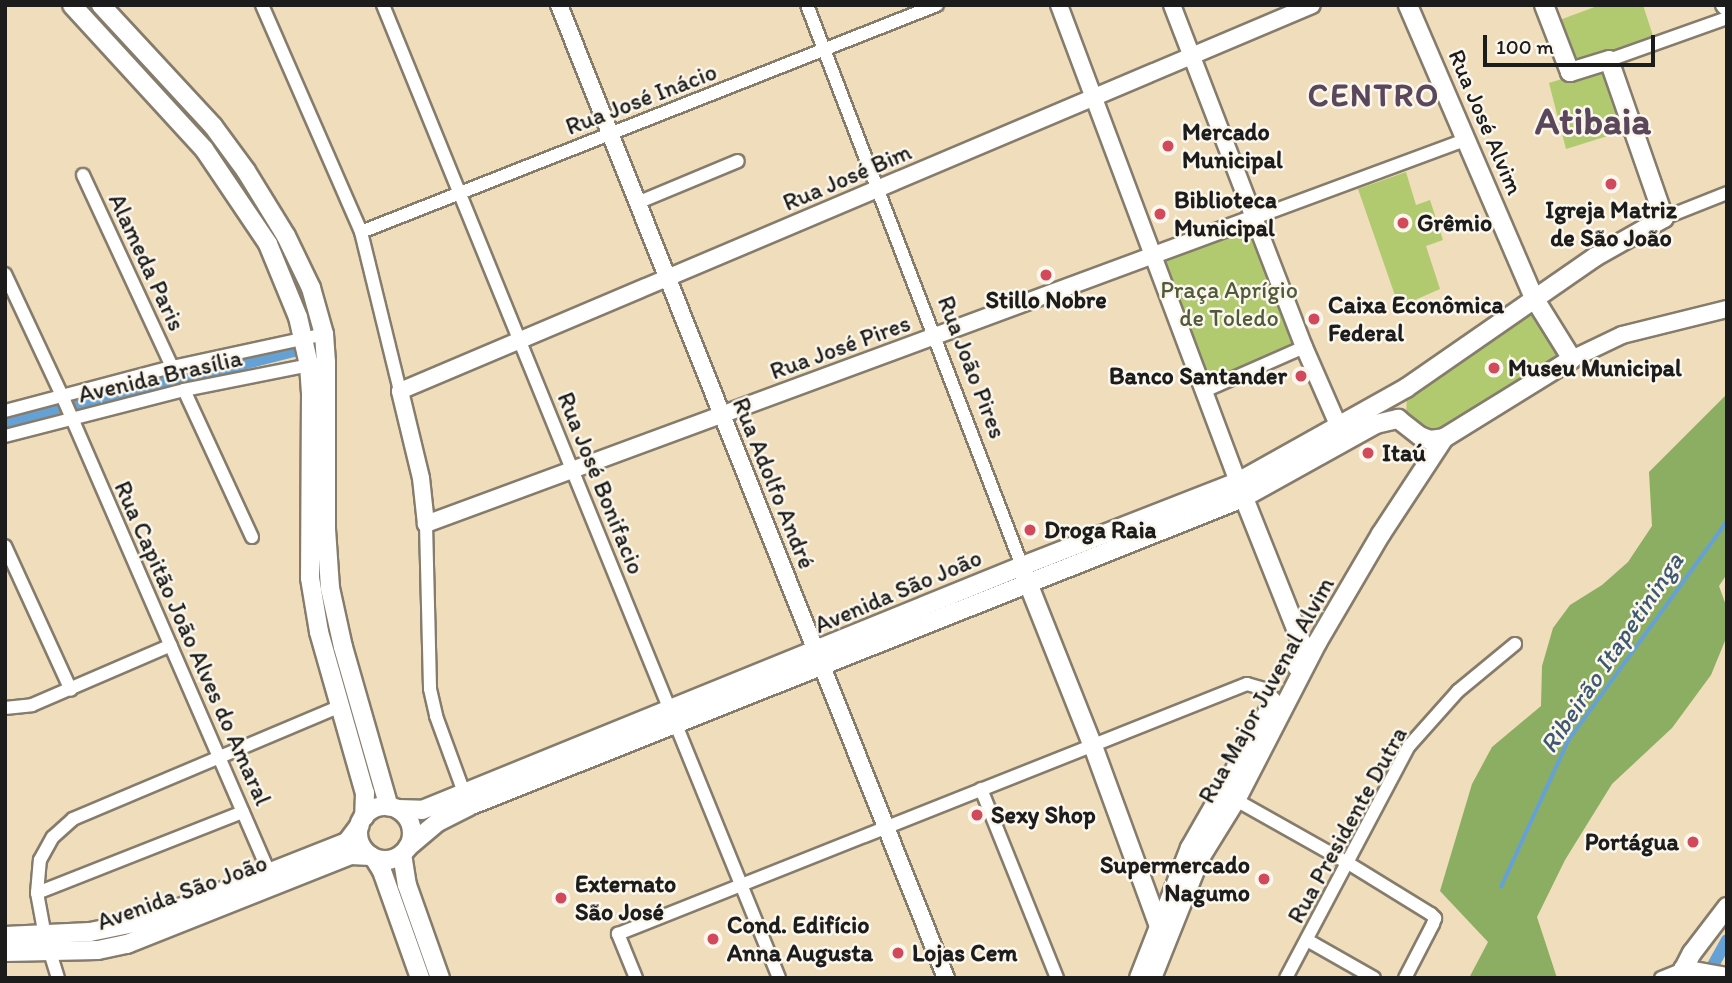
<!DOCTYPE html>
<html>
<head>
<meta charset="utf-8">
<style>
  body { margin:0 }
  #map { position:relative; width:1732px; height:983px; overflow:hidden; background:#efddbb; font-family:Itim,sans-serif }
  div>[style] { position:absolute }
  [style*='--x'] { left:calc(var(--x)*1px); top:calc(var(--y)*1px); width:calc(var(--w)*1px); rotate:calc(var(--a)*1deg) }
  .green>* { inset:0; background:#b1ca6f }
  .forest>* { inset:0; background:#8cae62 }
  .stream>* { height:3.5px; margin:-1.75px; padding:0 1.75px; transform-origin:1.75px; border-radius:1.75px; background:#66a1d6 }
  .canal>* { height:12px; margin:-6px; padding:0 6px; transform-origin:6px; border-radius:6px; background:#66a1d6 }
  .roads { filter:drop-shadow(2px 0 #867c6c) drop-shadow(-2px 0 #867c6c) drop-shadow(0 2px #867c6c) drop-shadow(0 -2px #867c6c) }
  .minor>* { height:12px; margin:-6px; padding:0 6px; transform-origin:6px; border-radius:6px; background:#fff }
  .tertiary>* { height:16px; margin:-8px; padding:0 8px; transform-origin:8px; border-radius:8px; background:#fff }
  .secondary>* { height:18px; margin:-9px; padding:0 9px; transform-origin:9px; border-radius:9px; background:#fff }
  .secondary>.ring { margin:-9px; padding:0; box-sizing:content-box; background:none; border:18px solid #fff; border-radius:50% }
  .dots>* { width:19px; height:19px; translate:-50% -50%; box-sizing:border-box; border:4px solid #fbf7ec; border-radius:50% }
  span { translate:-50% -50%; white-space:nowrap; text-align:center; line-height:1.15; -webkit-text-stroke:5px #fbf7ec; paint-order:stroke }
  .street-label { font-size:24px; color:#1c1c1c }
  .poi-label { font-size:24px; color:#1c1c1c; font-weight:700 }
  .left { translate:0 -50%; text-align:left }
  .right { translate:-100% -50%; text-align:right }
  .park-label { font-size:24px; color:#505939 }
  .water-label { font-size:26px; color:#3d5870; font-style:italic }
  .district-label { font-size:32px; color:#5b475b; font-weight:700; letter-spacing:2px }
  .town-label { font-size:38px; color:#5b475b; font-weight:700 }
  .frame { position:absolute; inset:0; border:7px solid #1c1c1c; pointer-events:none }
  .scale { position:absolute; left:1483px; top:35px; width:172px; height:32px; box-sizing:border-box; border:4px solid #1c1c1c; border-top:0; padding-left:9px; font-size:21px; line-height:24px; white-space:nowrap; color:#1c1c1c; -webkit-text-stroke:5px #fbf7ec; paint-order:stroke }
</style>
</head>
<body>
<div id="map">
  <div class="green">
    <div style="clip-path:polygon(1600px 5px,1643px 5px,1654px 39px,1575px 66px,1557px 21px)"></div>
    <div style="clip-path:polygon(1604px 66px,1627px 130px,1566px 149px,1549px 83px)"></div>
    <div style="clip-path:polygon(1406px 172px,1416px 205px,1430px 200px,1443px 240px,1426px 246px,1440px 289px,1399px 307px,1358px 189px)"></div>
    <div style="clip-path:polygon(1248px 228px,1295px 344px,1208px 380px,1163px 261px)"></div>
    <div style="clip-path:polygon(1531px 309px,1562px 360px,1437px 439px,1406px 420px,1407px 391px)"></div>
  </div>
  <div class="forest">
    <div style="clip-path:polygon(1727px 394px,1727px 574px,1719px 586px,1727px 608px,1727px 636px,1711px 675px,1672px 728px,1612px 784px,1565px 860px,1537px 917px,1557px 978px,1469px 978px,1488px 942px,1440px 891px,1472px 784px,1492px 747px,1541px 706px,1542px 666px,1553px 628px,1570px 605px,1602px 585px,1628px 562px,1652px 526px,1649px 472px)"></div>
  </div>
  <div class="stream">
    <div style="--x:1501;--y:887;--w:161;--a:-65.3"></div>
    <div style="--x:1568;--y:741;--w:271;--a:-54.1"></div>
  </div>
  <div class="canal">
    <div style="--x:5;--y:424;--w:297;--a:-14.2"></div>
    <div style="--x:1706;--y:978;--w:43;--a:-61.1"></div>
  </div>
  <div class="roads">
    <div class="minor">
      <div style="--x:262;--y:5;--w:248;--a:66.4"></div>
      <div style="--x:361;--y:232;--w:164;--a:76.2"></div>
      <div style="--x:383;--y:5;--w:1050;--a:67.85"></div>
      <div style="--x:807;--y:5;--w:601;--a:69.03"></div>
      <div style="--x:1609;--y:60;--w:125;--a:-19.6"></div>
      <div style="--x:83;--y:175;--w:212;--a:65.1"></div>
      <div style="--x:637;--y:203;--w:109;--a:-22.6"></div>
      <div style="--x:1254;--y:218;--w:227;--a:-20.3"></div>
      <div style="--x:1664;--y:218;--w:68;--a:-21.6"></div>
      <div style="--x:361;--y:232;--w:619;--a:-21.51"></div>
      <div style="--x:5;--y:274;--w:139;--a:64.9"></div>
      <div style="--x:64;--y:400;--w:522;--a:66.53"></div>
      <div style="--x:184;--y:390;--w:162;--a:65.2"></div>
      <div style="--x:1204;--y:391;--w:109;--a:-23.7"></div>
      <div style="--x:5;--y:411;--w:173;--a:-14.8"></div>
      <div style="--x:172;--y:367;--w:156;--a:-12.2"></div>
      <div style="--x:5;--y:436;--w:185;--a:-14.4"></div>
      <div style="--x:184;--y:390;--w:134;--a:-11.2"></div>
      <div style="--x:426;--y:524;--w:165;--a:88.6"></div>
      <div style="--x:430;--y:689;--w:28;--a:77"></div>
      <div style="--x:436;--y:716;--w:87;--a:69.9"></div>
      <div style="--x:5;--y:546;--w:158;--a:65.4"></div>
      <div style="--x:5;--y:708;--w:27;--a:-6"></div>
      <div style="--x:32;--y:705;--w:151;--a:-23.3"></div>
      <div style="--x:981;--y:789;--w:204;--a:68.1"></div>
      <div style="--x:1230;--y:799;--w:6;--a:9"></div>
      <div style="--x:1236;--y:800;--w:129;--a:29.4"></div>
      <div style="--x:1348;--y:863;--w:97;--a:31.6"></div>
      <div style="--x:1431;--y:914;--w:6;--a:45"></div>
      <div style="--x:1435;--y:918;--w:6;--a:108"></div>
      <div style="--x:1433;--y:924;--w:61;--a:117.4"></div>
      <div style="--x:37;--y:893;--w:221;--a:-21.5"></div>
      <div style="--x:1307;--y:940;--w:77;--a:29.6"></div>
      <div style="--x:58;--y:978;--w:44;--a:-107.2"></div>
      <div style="--x:45;--y:936;--w:44;--a:-100.5"></div>
      <div style="--x:37;--y:893;--w:33;--a:-85"></div>
      <div style="--x:40;--y:860;--w:26;--a:-61"></div>
      <div style="--x:53;--y:837;--w:27;--a:-42"></div>
      <div style="--x:73;--y:819;--w:291;--a:-22.9"></div>
      <div style="--x:636;--y:978;--w:48;--a:-112.2"></div>
      <div style="--x:618;--y:934;--w:677;--a:-21.68"></div>
      <div style="--x:1247;--y:684;--w:19;--a:16"></div>
      <div style="--x:1265;--y:689;--w:26;--a:47"></div>
      <div style="--x:1286;--y:978;--w:263;--a:-62.1"></div>
      <div style="--x:1409;--y:746;--w:74;--a:-48.3"></div>
      <div style="--x:1458;--y:691;--w:74;--a:-39.5"></div>
      <div style="--x:1661;--y:978;--w:24;--a:-22"></div>
    </div>
    <div class="tertiary">
      <div style="--x:559;--y:5;--w:1047;--a:68.31"></div>
      <div style="--x:1059;--y:5;--w:509;--a:69.43"></div>
      <div style="--x:1172;--y:5;--w:367;--a:68.9"></div>
      <div style="--x:1304;--y:347;--w:87;--a:66.4"></div>
      <div style="--x:1724;--y:5;--w:4;--a:45"></div>
      <div style="--x:1254;--y:218;--w:883;--a:159.72"></div>
      <div style="--x:426;--y:524;--w:46;--a:-96.2"></div>
      <div style="--x:421;--y:478;--w:89;--a:-103.6"></div>
      <div style="--x:400;--y:391;--w:990;--a:-22.94"></div>
      <div style="--x:1572;--y:359;--w:55;--a:-25.6"></div>
      <div style="--x:1622;--y:335;--w:108;--a:-13.9"></div>
    </div>
    <div class="secondary">
      <div style="--x:72;--y:5;--w:195;--a:47.5"></div>
      <div style="--x:204;--y:149;--w:115;--a:56"></div>
      <div style="--x:268;--y:244;--w:79;--a:67.7"></div>
      <div style="--x:298;--y:317;--w:49;--a:77.1"></div>
      <div style="--x:309;--y:365;--w:28;--a:86"></div>
      <div style="--x:311;--y:393;--w:185;--a:90.3"></div>
      <div style="--x:310;--y:578;--w:55;--a:80.5"></div>
      <div style="--x:319;--y:632;--w:167;--a:74.1"></div>
      <div style="--x:365;--y:793;--w:24;--a:92"></div>
      <div style="--x:101;--y:5;--w:165;--a:47.2"></div>
      <div style="--x:213;--y:126;--w:56;--a:53.7"></div>
      <div style="--x:246;--y:171;--w:76;--a:58.4"></div>
      <div style="--x:286;--y:236;--w:58;--a:64.3"></div>
      <div style="--x:311;--y:288;--w:48;--a:74.2"></div>
      <div style="--x:324;--y:334;--w:28;--a:86"></div>
      <div style="--x:326;--y:362;--w:167;--a:90"></div>
      <div style="--x:326;--y:529;--w:59;--a:86.1"></div>
      <div style="--x:330;--y:588;--w:60;--a:77.6"></div>
      <div style="--x:343;--y:647;--w:166;--a:74"></div>
      <div style="--x:1240;--y:488;--w:170;--a:68.3"></div>
      <div style="--x:1303;--y:646;--w:21;--a:109"></div>
      <div style="--x:1024;--y:573;--w:186;--a:68.3"></div>
      <div style="--x:1093;--y:746;--w:195;--a:69.9"></div>
      <div class="ring" style="left:358px;top:806px;width:36px;height:36px"></div>
      <div style="--x:398;--y:809;--w:24;--a:2"></div>
      <div style="--x:422;--y:810;--w:648;--a:-22.13"></div>
      <div style="--x:1022;--y:566;--w:232;--a:-21.3"></div>
      <div style="--x:1238;--y:482;--w:193;--a:-29.2"></div>
      <div style="--x:1406;--y:388;--w:230;--a:-34.7"></div>
      <div style="--x:1595;--y:257;--w:79;--a:-29.5"></div>
      <div style="--x:1664;--y:218;--w:167;--a:-109.2"></div>
      <div style="--x:1609;--y:60;--w:41;--a:162.9"></div>
      <div style="--x:1570;--y:72;--w:72;--a:-111.2"></div>
      <div style="--x:408;--y:847;--w:39;--a:-40"></div>
      <div style="--x:438;--y:822;--w:35;--a:-27"></div>
      <div style="--x:469;--y:806;--w:833;--a:-21.7"></div>
      <div style="--x:1243;--y:498;--w:152;--a:-29.1"></div>
      <div style="--x:1376;--y:424;--w:23;--a:-13"></div>
      <div style="--x:1398;--y:419;--w:28;--a:38"></div>
      <div style="--x:1420;--y:436;--w:11;--a:22"></div>
      <div style="--x:1430;--y:440;--w:14;--a:-8"></div>
      <div style="--x:1444;--y:438;--w:150;--a:-31.7"></div>
      <div style="--x:1572;--y:359;--w:72;--a:-121.9"></div>
      <div style="--x:1534;--y:298;--w:319;--a:-113.3"></div>
      <div style="--x:402;--y:854;--w:31;--a:81"></div>
      <div style="--x:407;--y:885;--w:99;--a:70.5"></div>
      <div style="--x:374;--y:858;--w:15;--a:58"></div>
      <div style="--x:382;--y:871;--w:114;--a:70.4"></div>
      <div style="--x:5;--y:936;--w:85;--a:-2.7"></div>
      <div style="--x:90;--y:932;--w:60;--a:-11.5"></div>
      <div style="--x:149;--y:920;--w:213;--a:-21.5"></div>
      <div style="--x:347;--y:842;--w:21;--a:-53"></div>
      <div style="--x:5;--y:952;--w:93;--a:-1.2"></div>
      <div style="--x:98;--y:950;--w:30;--a:-12"></div>
      <div style="--x:127;--y:944;--w:241;--a:-21.7"></div>
      <div style="--x:351;--y:855;--w:20;--a:3"></div>
      <div style="--x:1683;--y:969;--w:45;--a:10.3"></div>
      <div style="--x:1139;--y:978;--w:140;--a:-68.6"></div>
      <div style="--x:1190;--y:848;--w:165;--a:-60.2"></div>
      <div style="--x:1152;--y:978;--w:129;--a:-68.2"></div>
      <div style="--x:1200;--y:858;--w:68;--a:-58.2"></div>
      <div style="--x:1236;--y:800;--w:177;--a:-62.7"></div>
      <div style="--x:1317;--y:643;--w:126;--a:-59.6"></div>
      <div style="--x:1381;--y:534;--w:115;--a:-56.7"></div>
      <div style="--x:1679;--y:978;--w:28;--a:-63"></div>
      <div style="--x:1692;--y:953;--w:58;--a:-52.7"></div>
    </div>
  </div>
  <div class="dots">
    <div style="left:1168px;top:146px;background:#d1495b"></div>
    <div style="left:1611px;top:184px;background:#d1495b"></div>
    <div style="left:1160px;top:214px;background:#d1495b"></div>
    <div style="left:1403px;top:223px;background:#d1495b"></div>
    <div style="left:1046px;top:275px;background:#d1495b"></div>
    <div style="left:1314px;top:319px;background:#d1495b"></div>
    <div style="left:1494px;top:368px;background:#d1495b"></div>
    <div style="left:1301px;top:376px;background:#d1495b"></div>
    <div style="left:1368px;top:453px;background:#d1495b"></div>
    <div style="left:1030px;top:530px;background:#d1495b"></div>
    <div style="left:977px;top:815px;background:#d1495b"></div>
    <div style="left:1693px;top:842px;background:#d1495b"></div>
    <div style="left:1264px;top:879px;background:#d1495b"></div>
    <div style="left:561px;top:898px;background:#d1495b"></div>
    <div style="left:713px;top:939px;background:#d1495b"></div>
    <div style="left:898px;top:953px;background:#d1495b"></div>
  </div>
  <div class="street-label">
    <span style="left:641px;top:99px;rotate:-21deg">Rua José Inácio</span>
    <span style="left:1486px;top:122px;rotate:67deg">Rua José Alvim</span>
    <span style="left:847px;top:177px;rotate:-23deg">Rua José Bim</span>
    <span style="left:147px;top:262px;rotate:65deg">Alameda Paris</span>
    <span style="left:840px;top:347px;rotate:-20deg">Rua José Pires</span>
    <span style="left:972px;top:367px;rotate:69deg">Rua João Pires</span>
    <span style="left:160px;top:376px;rotate:-13deg">Avenida Brasília</span>
    <span style="left:601px;top:483px;rotate:68deg">Rua José Bonifacio</span>
    <span style="left:774px;top:483px;rotate:68deg">Rua Adolfo André</span>
    <span style="left:898px;top:591px;rotate:-23deg">Avenida São João</span>
    <span style="left:193px;top:643px;rotate:66deg">Rua Capitão João Alves do Amaral</span>
    <span style="left:1266px;top:690px;rotate:-61deg">Rua Major Juvenal Alvim</span>
    <span style="left:1347px;top:825px;rotate:-61deg">Rua Presidente Dutra</span>
    <span style="left:182px;top:892px;rotate:-20deg">Avenida São João</span>
  </div>
  <div class="poi-label">
    <span class="left" style="left:1182px;top:146px">Mercado<br>Municipal</span>
    <span class="left" style="left:1174px;top:214px">Biblioteca<br>Municipal</span>
    <span style="left:1611px;top:224px">Igreja Matriz<br>de São João</span>
    <span class="left" style="left:1417px;top:223px">Grêmio</span>
    <span style="left:1046px;top:300px">Stillo Nobre</span>
    <span class="left" style="left:1328px;top:319px">Caixa Econômica<br>Federal</span>
    <span class="left" style="left:1508px;top:368px">Museu Municipal</span>
    <span class="right" style="left:1287px;top:376px">Banco Santander</span>
    <span class="left" style="left:1382px;top:453px">Itaú</span>
    <span class="left" style="left:1044px;top:530px">Droga Raia</span>
    <span class="left" style="left:991px;top:815px">Sexy Shop</span>
    <span class="right" style="left:1679px;top:842px">Portágua</span>
    <span class="right" style="left:1250px;top:879px">Supermercado<br>Nagumo</span>
    <span class="left" style="left:575px;top:898px">Externato<br>São José</span>
    <span class="left" style="left:727px;top:939px">Cond. Edifício<br>Anna Augusta</span>
    <span class="left" style="left:912px;top:953px">Lojas Cem</span>
  </div>
  <div class="park-label">
    <span style="left:1229px;top:304px">Praça Aprígio<br>de Toledo</span>
  </div>
  <div class="water-label">
    <span style="left:1612px;top:653px;rotate:-56deg">Ribeirão Itapetininga</span>
  </div>
  <div class="district-label">
    <span style="left:1374px;top:95px">CENTRO</span>
  </div>
  <div class="town-label">
    <span style="left:1593px;top:122px">Atibaia</span>
  </div>
  <div class="frame"></div>
  <div class="scale">100 m</div>
</div>
</body>
</html>
